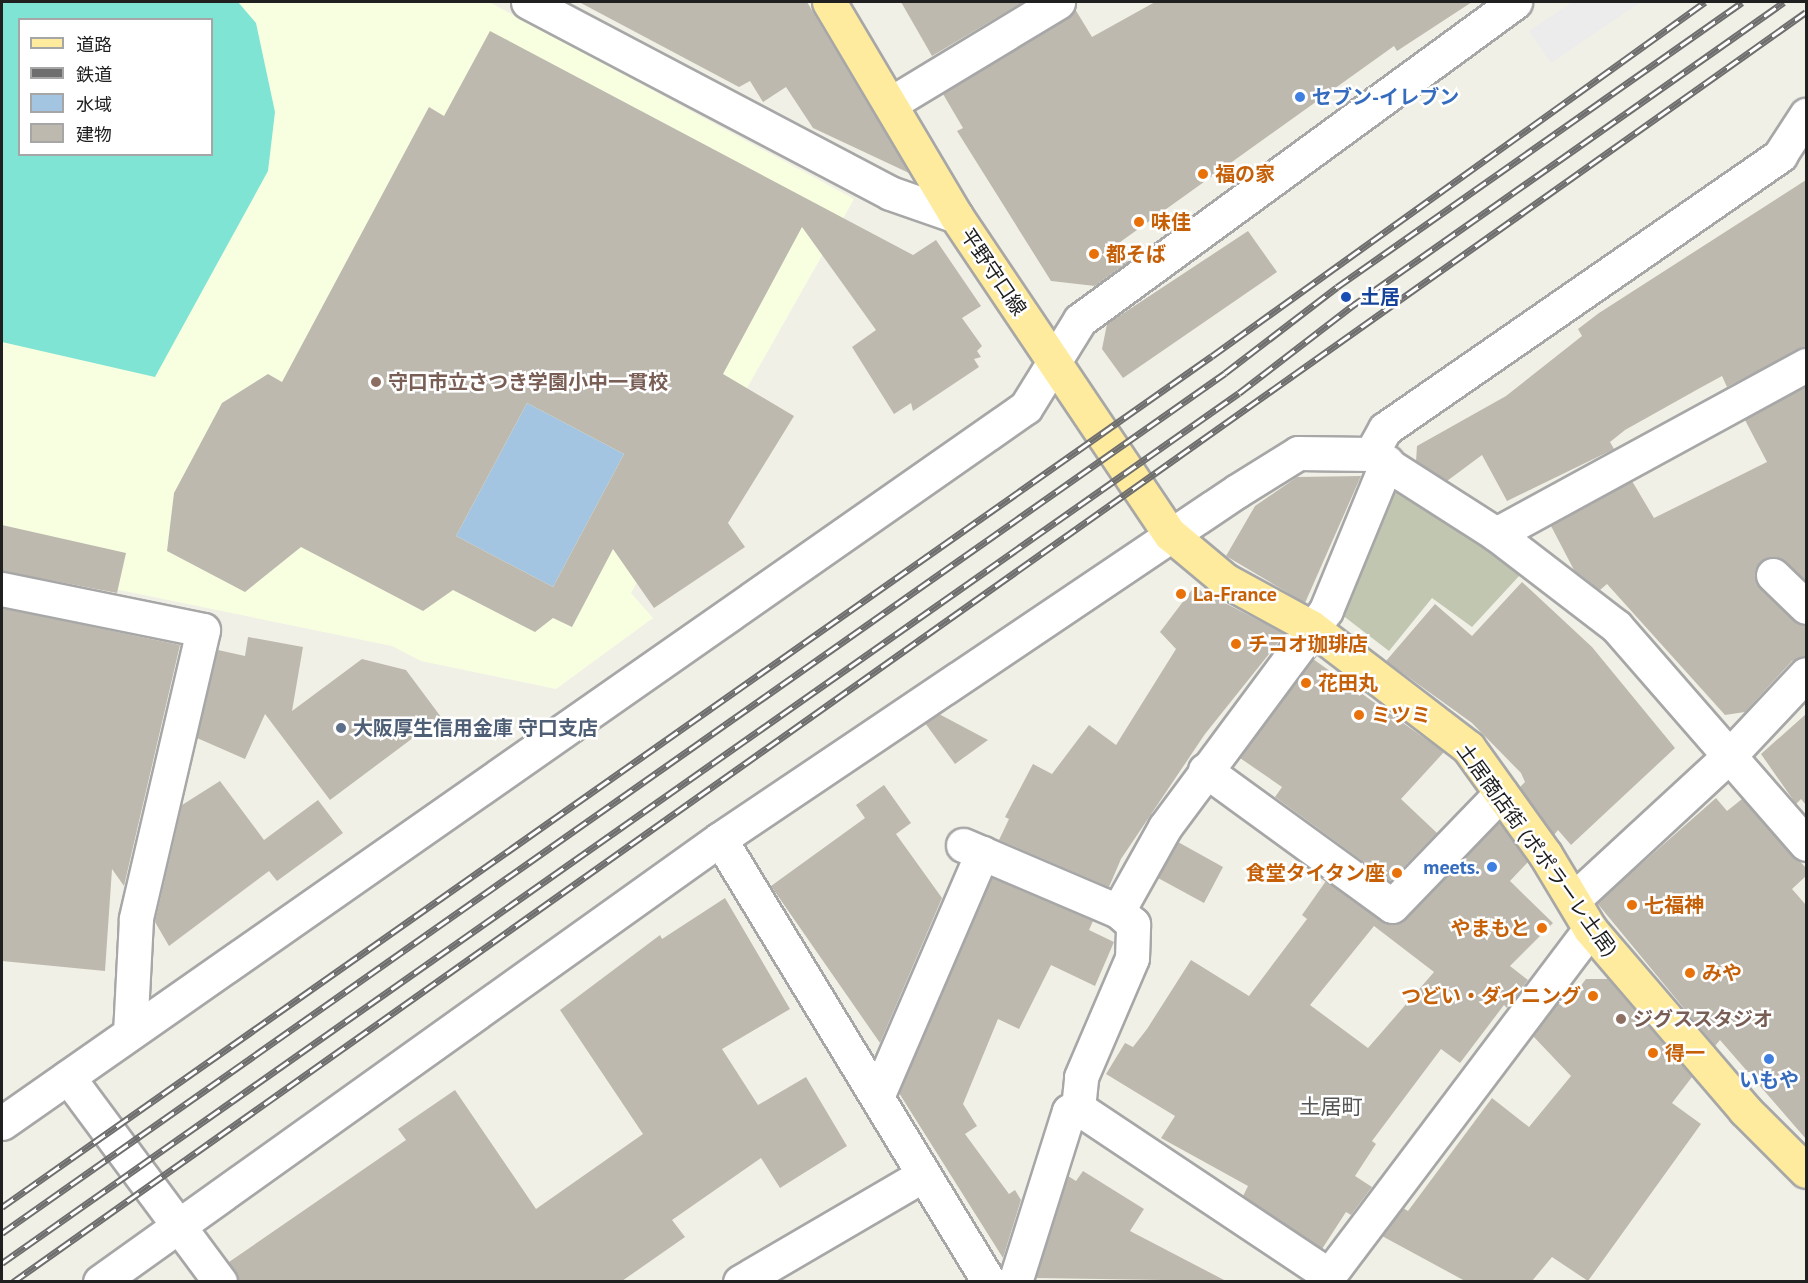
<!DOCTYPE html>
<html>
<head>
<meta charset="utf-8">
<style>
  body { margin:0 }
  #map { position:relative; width:1808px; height:1283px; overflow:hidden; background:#f1f0e6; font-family:"PT Sans","Noto Sans JP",sans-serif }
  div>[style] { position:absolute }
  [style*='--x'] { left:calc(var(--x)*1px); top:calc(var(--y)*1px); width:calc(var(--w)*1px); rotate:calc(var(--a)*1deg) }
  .education>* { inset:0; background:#f8ffe1 }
  .construction>* { inset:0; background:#c1c6b1 }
  .pitch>* { inset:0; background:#80e4d5 }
  .parking>* { inset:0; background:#ececec }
  .water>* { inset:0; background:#a4c5e1 }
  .building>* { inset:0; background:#beb9af }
  .roads { filter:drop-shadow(2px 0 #a7a7a7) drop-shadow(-2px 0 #a7a7a7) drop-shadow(0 2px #a7a7a7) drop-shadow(0 -2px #a7a7a7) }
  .minor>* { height:33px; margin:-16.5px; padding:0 16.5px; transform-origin:16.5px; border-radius:16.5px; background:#fff }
  .major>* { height:33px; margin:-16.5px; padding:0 16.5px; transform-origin:16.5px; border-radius:16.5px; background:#ffeb9d }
  .rail>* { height:7px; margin-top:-3.5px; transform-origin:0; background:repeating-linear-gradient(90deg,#fff 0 14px,#6e6e6e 0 28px); box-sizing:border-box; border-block:2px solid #6e6e6e }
  .dots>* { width:16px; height:16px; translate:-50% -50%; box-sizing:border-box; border:3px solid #fff; border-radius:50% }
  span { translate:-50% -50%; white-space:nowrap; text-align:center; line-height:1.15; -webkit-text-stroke:5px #fff; paint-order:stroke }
  .shop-label { font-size:20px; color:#366cbe; font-weight:700 }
  .left { translate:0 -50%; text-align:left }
  .right { translate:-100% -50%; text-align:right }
  .food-label { font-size:20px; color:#c56008; font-weight:700 }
  .street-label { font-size:20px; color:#202020 }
  .transit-label { font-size:20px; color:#164399; font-weight:700 }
  .education-label { font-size:20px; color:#785e54; font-weight:700 }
  .service-label { font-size:20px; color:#4e5e75; font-weight:700 }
  .neighbourhood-label { font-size:21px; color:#535353 }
  .frame { position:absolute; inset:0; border:3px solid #202020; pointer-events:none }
  .legend { position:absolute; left:18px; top:18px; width:195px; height:138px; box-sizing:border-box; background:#fff; border:2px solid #a6a6a6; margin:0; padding:8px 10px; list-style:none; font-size:18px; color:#202020 }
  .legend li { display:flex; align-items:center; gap:12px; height:30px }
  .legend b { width:30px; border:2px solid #a6a6a6 }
</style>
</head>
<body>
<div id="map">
  <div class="education">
    <div style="clip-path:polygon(evenodd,2px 2px,489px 2px,854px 199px,631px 593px,653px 618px,556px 689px,421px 661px,392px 646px,2px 566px,2px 2px,20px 20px,212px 20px,212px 154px,20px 154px,20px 20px)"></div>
  </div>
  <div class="construction">
    <div style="clip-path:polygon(1404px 489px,1520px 575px,1472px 627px,1432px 598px,1389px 651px,1337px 611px,1389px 496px)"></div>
  </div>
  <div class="pitch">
    <div style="clip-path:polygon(evenodd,2px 2px,238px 2px,256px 23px,275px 112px,268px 171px,155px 377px,2px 342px,2px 2px,20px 20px,212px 20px,212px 154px,20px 154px,20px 20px)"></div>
  </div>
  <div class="parking">
    <div style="clip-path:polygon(1572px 2px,1641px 2px,1551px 63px,1529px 31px)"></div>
  </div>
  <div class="water">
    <div style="clip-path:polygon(527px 403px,624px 454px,553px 587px,456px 536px)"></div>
  </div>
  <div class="building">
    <div style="clip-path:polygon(579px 2px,807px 2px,909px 173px,813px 128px,786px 87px,763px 102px,750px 81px,739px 87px)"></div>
    <div style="clip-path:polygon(901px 2px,1023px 2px,932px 56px)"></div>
    <div style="clip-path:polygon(1155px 2px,1472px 2px,1397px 51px,1394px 46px,1116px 245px,1128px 262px,1095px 286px,1051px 281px,957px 131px,963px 128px,943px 94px,1075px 9px,1092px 37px)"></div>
    <div style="clip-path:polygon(evenodd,490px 31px,913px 255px,936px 240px,981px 306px,962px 318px,982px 346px,977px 351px,981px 357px,974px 359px,979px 367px,913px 411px,911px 403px,894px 414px,852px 347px,876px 330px,802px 227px,723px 374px,794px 416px,728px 523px,745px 547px,654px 608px,613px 549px,572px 627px,553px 618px,535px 632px,453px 590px,423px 611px,301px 547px,245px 592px,167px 551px,174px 493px,222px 403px,268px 374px,282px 382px,429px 107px,444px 116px,490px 31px,527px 403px,624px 454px,553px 587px,456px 536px,527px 403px)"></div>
    <div style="clip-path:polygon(1806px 180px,1806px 346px,1727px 387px,1722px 376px,1700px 388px,1625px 430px,1610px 442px,1614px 449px,1507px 501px,1482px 455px,1447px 481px,1416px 461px,1417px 446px,1506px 396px,1582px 336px,1578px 329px,1599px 313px)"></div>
    <div style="clip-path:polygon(1248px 231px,1277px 272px,1123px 378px,1102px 349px,1107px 324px)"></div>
    <div style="clip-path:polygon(1806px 386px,1806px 581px,1777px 557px,1760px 562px,1755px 571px,1760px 588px,1793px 620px,1806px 625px,1806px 656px,1792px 661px,1745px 712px,1725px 715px,1607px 584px,1600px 590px,1574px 570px,1551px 526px,1632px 481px,1654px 518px,1767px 462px,1745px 420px)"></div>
    <div style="clip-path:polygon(1361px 476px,1305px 603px,1226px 556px,1255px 506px,1297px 477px)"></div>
    <div style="clip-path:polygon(2px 525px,126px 553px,117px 593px,2px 571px)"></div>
    <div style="clip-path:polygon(1522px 582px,1592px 647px,1675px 748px,1571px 845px,1558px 830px,1554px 835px,1520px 787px,1525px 782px,1521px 773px,1472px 723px,1386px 661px,1435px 604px,1472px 636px)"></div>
    <div style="clip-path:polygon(1194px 587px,1285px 634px,1205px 734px,1121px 859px,1109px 887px,999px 840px,1009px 819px,1005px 817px,1033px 764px,1052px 774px,1089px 725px,1116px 745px,1176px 649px,1160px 632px)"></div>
    <div style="clip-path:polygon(2px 608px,180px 645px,124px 886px,112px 869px,105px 971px,2px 961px)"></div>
    <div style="clip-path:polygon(248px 637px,303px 647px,292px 711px,362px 659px,406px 670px,441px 717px,330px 800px,265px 714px,245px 759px,197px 738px,218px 650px,245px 656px)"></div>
    <div style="clip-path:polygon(1313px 659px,1444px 752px,1401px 799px,1437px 833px,1390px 881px,1275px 797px,1282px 787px,1240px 758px)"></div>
    <div style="clip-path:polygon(939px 714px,988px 740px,955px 764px,925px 723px)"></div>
    <div style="clip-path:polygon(1806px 714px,1806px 805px,1801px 799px,1796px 804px,1761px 754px)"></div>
    <div style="clip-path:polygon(220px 781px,264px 840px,318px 800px,343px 833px,277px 881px,269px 871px,169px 946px,155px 922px,182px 805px)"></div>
    <div style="clip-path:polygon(884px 785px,911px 823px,896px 834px,942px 898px,880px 1043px,771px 886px,865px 818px,856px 805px)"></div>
    <div style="clip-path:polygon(1716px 798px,1727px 811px,1742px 799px,1806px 868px,1806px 876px,1792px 889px,1806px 905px,1806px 1139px,1720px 1040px,1715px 1046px,1597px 903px)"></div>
    <div style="clip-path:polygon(evenodd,1499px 822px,1528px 862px,1510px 881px,1553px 923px,1510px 966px,1528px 980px,1507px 1008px,1504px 1005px,1460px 1063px,1441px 1049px,1372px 1141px,1376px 1144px,1355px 1176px,1372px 1187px,1351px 1215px,1346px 1212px,1322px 1249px,1243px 1196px,1248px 1186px,1161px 1138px,1175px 1116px,1106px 1074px,1125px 1043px,1133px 1047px,1147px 1029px,1191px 960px,1249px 996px,1307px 919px,1302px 915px,1326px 881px,1381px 921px,1398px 924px,1499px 822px,1374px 926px,1434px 972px,1368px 1048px,1310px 1005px,1374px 926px)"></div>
    <div style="clip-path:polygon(1178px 842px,1223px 867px,1204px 903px,1158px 878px)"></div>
    <div style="clip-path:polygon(992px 878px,1093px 921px,1089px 930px,1114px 942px,1095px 986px,1051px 965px,1019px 1029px,998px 1019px,963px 1104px,977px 1126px,965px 1134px,1009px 1194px,1015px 1190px,1021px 1200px,1003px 1258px,899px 1093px)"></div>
    <div style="clip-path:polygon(725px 898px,790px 1009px,722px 1049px,758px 1105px,806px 1077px,847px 1146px,780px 1188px,761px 1158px,672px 1220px,685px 1237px,622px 1281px,238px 1281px,229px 1262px,406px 1140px,398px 1129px,455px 1090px,536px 1209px,643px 1134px,560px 1010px,660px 935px,662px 939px)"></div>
    <div style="clip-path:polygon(1586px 979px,1608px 979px,1692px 1077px,1672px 1103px,1701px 1124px,1588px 1281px,1552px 1257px,1532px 1281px,1465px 1281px,1382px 1236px,1403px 1208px,1408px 1211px,1492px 1098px,1529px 1127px,1571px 1076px,1533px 1036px,1558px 1003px,1564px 1008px)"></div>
    <div style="clip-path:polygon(1083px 1171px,1144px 1209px,1130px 1231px,1226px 1281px,1036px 1278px,1068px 1176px,1076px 1181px)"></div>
  </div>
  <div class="roads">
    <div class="minor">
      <div style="--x:528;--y:2;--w:409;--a:27.8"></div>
      <div style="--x:890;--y:193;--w:70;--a:19.2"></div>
      <div style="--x:893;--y:102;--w:193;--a:-31.2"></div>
      <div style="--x:1371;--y:454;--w:148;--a:32.6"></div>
      <div style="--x:1496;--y:534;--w:151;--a:37.5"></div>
      <div style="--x:1616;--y:626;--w:289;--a:48.9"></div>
      <div style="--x:1496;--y:534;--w:353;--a:-28.6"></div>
      <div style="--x:1773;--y:575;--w:46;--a:44.1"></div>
      <div style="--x:2;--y:589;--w:205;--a:11.5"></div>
      <div style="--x:203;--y:630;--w:297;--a:103.1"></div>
      <div style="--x:136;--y:919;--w:113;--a:93"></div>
      <div style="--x:1205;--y:770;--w:231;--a:36"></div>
      <div style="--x:1392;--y:906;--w:157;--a:-46"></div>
      <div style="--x:720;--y:839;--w:518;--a:58.73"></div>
      <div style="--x:963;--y:845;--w:168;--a:23.1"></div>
      <div style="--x:1574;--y:899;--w:211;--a:-42.7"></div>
      <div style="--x:1729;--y:756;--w:112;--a:-46.8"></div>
      <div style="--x:68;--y:1077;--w:255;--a:53.4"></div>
      <div style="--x:877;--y:1097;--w:266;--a:-66.7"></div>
      <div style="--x:1078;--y:1108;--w:31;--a:-84"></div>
      <div style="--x:1081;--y:1077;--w:129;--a:-66.8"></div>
      <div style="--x:1132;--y:958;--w:34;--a:-88"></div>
      <div style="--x:1133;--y:924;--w:20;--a:-139"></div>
      <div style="--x:1118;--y:911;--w:96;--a:-60.8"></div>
      <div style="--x:1165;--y:827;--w:270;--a:-53.4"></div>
      <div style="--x:1326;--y:610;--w:160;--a:-67.6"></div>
      <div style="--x:1078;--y:1108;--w:301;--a:33.7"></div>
      <div style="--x:2;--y:1123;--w:1249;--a:-34.96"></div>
      <div style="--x:1026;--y:407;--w:102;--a:-58.2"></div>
      <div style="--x:1080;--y:320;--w:539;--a:-36.17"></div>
      <div style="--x:100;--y:1282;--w:762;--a:-35.55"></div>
      <div style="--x:720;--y:839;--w:623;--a:-33.95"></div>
      <div style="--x:1237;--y:491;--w:72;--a:-31.9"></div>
      <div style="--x:1298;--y:453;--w:73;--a:0.8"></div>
      <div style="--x:1371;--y:454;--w:29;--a:-61"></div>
      <div style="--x:1385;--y:429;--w:481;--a:-34.7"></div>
      <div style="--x:1780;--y:155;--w:48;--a:-57"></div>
      <div style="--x:740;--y:1282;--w:212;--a:-30.3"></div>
      <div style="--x:1015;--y:1282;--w:179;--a:-72.5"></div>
      <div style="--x:1069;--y:1111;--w:9;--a:-18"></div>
      <div style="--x:1324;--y:1282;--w:442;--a:-53"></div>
    </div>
    <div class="major">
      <div style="--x:829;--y:2;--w:249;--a:59.3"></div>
      <div style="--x:956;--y:216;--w:383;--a:56.1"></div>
      <div style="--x:1170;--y:534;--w:72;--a:39.9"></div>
      <div style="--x:1225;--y:580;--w:98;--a:28.7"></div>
      <div style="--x:1311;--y:627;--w:198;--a:37.4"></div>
      <div style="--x:1468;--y:747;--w:132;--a:54.3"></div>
      <div style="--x:1545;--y:854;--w:87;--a:59"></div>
      <div style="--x:1590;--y:929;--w:238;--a:49.4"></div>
      <div style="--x:1745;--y:1110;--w:86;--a:45"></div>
    </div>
  </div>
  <div class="rail">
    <div style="--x:2;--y:1207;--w:1479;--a:-35.12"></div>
    <div style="--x:1212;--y:356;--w:607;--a:-35.68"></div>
    <div style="--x:2;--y:1233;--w:1495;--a:-35.11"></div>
    <div style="--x:1225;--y:373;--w:141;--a:-37.5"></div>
    <div style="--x:1337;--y:287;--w:495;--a:-35.1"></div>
    <div style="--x:2;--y:1263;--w:1512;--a:-35.12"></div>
    <div style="--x:1239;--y:393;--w:143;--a:-37.6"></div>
    <div style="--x:1352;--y:306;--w:528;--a:-35.13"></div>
    <div style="--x:13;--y:1282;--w:2197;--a:-35.31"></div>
  </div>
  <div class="dots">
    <div style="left:1300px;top:97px;background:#3f7fe0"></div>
    <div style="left:1203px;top:174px;background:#e8710a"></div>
    <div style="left:1139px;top:222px;background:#e8710a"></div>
    <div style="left:1094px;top:254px;background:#e8710a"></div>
    <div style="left:1346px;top:297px;background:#1a4fb4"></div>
    <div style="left:376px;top:382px;background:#8d6e63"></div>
    <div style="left:1181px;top:594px;background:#e8710a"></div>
    <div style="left:1236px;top:644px;background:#e8710a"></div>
    <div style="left:1306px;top:683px;background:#e8710a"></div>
    <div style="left:1359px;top:715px;background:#e8710a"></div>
    <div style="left:341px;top:728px;background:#5c6f8a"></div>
    <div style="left:1492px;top:867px;background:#3f7fe0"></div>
    <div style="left:1397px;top:873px;background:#e8710a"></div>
    <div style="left:1632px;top:905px;background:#e8710a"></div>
    <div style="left:1542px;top:928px;background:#e8710a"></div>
    <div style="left:1690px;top:973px;background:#e8710a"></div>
    <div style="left:1593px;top:996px;background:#e8710a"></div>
    <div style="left:1621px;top:1019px;background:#8d6e63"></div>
    <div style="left:1653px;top:1053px;background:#e8710a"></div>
    <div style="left:1769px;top:1059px;background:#3f7fe0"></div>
  </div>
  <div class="shop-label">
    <span class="left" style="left:1312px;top:97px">セブン-イレブン</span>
    <span class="right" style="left:1480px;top:867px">meets.</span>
    <span style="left:1769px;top:1080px">いもや</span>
  </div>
  <div class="food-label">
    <span class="left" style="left:1215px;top:174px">福の家</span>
    <span class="left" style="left:1151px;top:222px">味佳</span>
    <span class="left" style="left:1106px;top:254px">都そば</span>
    <span class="left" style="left:1193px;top:594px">La-France</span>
    <span class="left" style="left:1248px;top:644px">チコオ珈琲店</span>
    <span class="left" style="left:1318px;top:683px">花田丸</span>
    <span class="left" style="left:1371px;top:715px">ミツミ</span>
    <span class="right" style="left:1385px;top:873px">食堂タイタン座</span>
    <span class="left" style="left:1644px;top:905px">七福神</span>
    <span class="right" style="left:1530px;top:928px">やまもと</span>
    <span class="left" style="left:1702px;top:973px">みや</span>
    <span class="right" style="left:1581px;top:996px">つどい・ダイニング</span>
    <span class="left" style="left:1665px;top:1053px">得一</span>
  </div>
  <div class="street-label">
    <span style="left:993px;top:272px;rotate:56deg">平野守口線</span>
    <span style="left:1537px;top:850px;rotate:54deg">土居商店街 (ポポラーレ土居)</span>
  </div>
  <div class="transit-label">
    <span class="left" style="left:1360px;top:297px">土居</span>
  </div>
  <div class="education-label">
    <span class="left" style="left:388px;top:382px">守口市立さつき学園小中一貫校</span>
    <span class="left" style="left:1633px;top:1019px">ジグススタジオ</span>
  </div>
  <div class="service-label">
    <span class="left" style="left:353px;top:728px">大阪厚生信用金庫 守口支店</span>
  </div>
  <div class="neighbourhood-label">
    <span style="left:1331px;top:1107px">土居町</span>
  </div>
  <div class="frame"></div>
  <ul class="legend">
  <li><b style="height:8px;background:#ffeb9d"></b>道路</li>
  <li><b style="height:8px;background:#6e6e6e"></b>鉄道</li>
  <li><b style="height:16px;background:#a4c5e1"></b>水域</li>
  <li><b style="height:16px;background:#beb9af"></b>建物</li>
  </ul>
</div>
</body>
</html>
